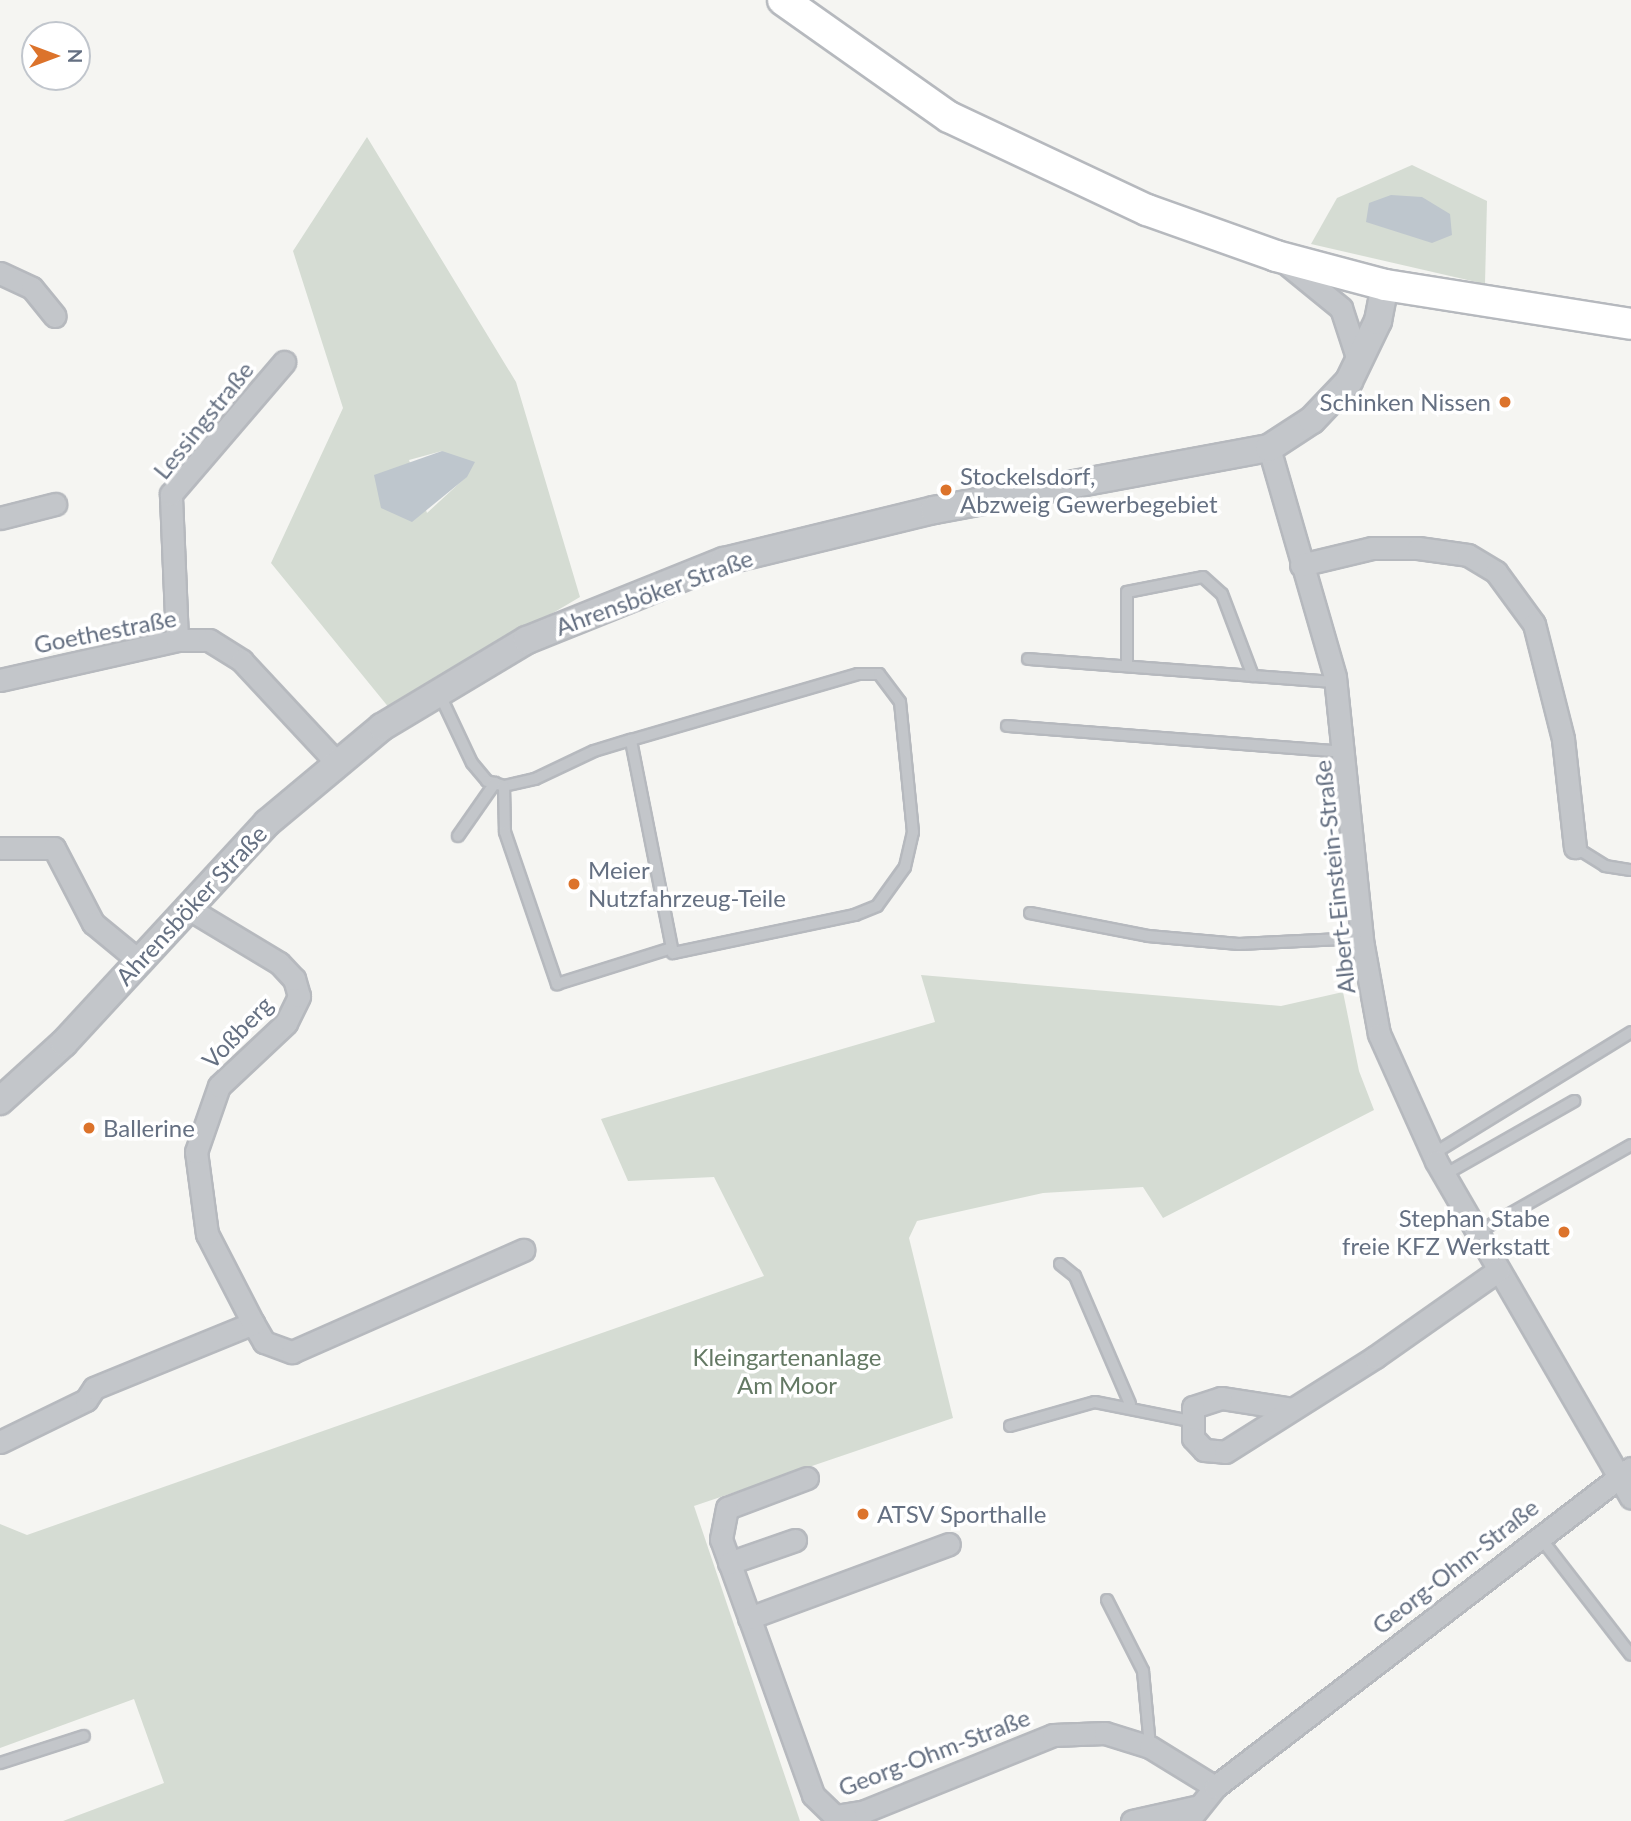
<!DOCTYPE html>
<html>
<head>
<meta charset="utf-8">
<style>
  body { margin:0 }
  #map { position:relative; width:1631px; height:1821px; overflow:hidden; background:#f5f5f2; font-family:Lato,sans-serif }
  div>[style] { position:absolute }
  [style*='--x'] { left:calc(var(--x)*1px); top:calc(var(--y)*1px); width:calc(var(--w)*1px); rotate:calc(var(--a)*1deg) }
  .green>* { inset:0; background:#d5dcd3 }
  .water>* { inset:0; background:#bec6cd }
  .roads { filter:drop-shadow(2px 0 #b6b9be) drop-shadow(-2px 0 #b6b9be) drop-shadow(0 2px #b6b9be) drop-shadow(0 -2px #b6b9be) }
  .service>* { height:10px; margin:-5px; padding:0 5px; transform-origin:5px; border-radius:5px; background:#c3c6ca }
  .minor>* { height:21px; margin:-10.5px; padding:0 10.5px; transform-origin:10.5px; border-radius:10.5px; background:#c3c6ca }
  .tertiary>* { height:26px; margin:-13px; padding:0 13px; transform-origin:13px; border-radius:13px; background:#c3c6ca }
  .secondary>* { height:30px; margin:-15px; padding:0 15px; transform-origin:15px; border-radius:15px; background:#fff }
  .dots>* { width:19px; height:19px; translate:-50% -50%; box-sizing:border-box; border:4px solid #fff; border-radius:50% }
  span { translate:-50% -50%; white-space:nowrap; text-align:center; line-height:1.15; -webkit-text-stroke:7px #fff; paint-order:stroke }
  .poi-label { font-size:24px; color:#657082 }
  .right { translate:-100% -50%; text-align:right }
  .left { translate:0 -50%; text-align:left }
  .street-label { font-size:24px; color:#657082 }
  .park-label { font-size:24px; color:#647964 }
  .north { position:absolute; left:21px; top:21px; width:70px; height:70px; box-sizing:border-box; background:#fff; border:2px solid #c1c6cd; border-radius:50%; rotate:90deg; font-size:19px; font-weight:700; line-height:28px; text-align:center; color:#657082 }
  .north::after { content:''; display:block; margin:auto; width:24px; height:32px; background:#dc732b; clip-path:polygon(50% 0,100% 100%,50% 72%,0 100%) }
</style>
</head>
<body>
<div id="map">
  <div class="green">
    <div style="clip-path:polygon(evenodd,367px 137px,516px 382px,580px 597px,390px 709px,271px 563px,343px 408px,293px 251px,367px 137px,442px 451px,466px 477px,427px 513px,409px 460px,442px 451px)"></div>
    <div style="clip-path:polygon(1412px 165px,1487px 201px,1485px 284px,1311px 244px,1337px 198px)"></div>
    <div style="clip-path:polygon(921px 975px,1281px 1006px,1343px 992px,1359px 1071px,1374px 1110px,1163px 1218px,1143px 1187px,1043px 1193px,917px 1221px,909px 1238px,953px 1418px,694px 1506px,800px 1821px,63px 1821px,164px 1783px,134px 1699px,0 1748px,0 1524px,27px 1535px,764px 1276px,714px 1177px,628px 1181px,601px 1119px,935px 1022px)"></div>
  </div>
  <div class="water">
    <div style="clip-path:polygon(1391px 195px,1422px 197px,1450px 214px,1452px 235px,1432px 243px,1366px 222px,1369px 203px)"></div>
    <div style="clip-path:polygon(442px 451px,475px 462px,467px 477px,412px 522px,381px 508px,374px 475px)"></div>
  </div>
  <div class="roads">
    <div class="service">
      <div style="--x:1028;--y:659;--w:308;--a:4.3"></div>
      <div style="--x:1127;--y:666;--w:74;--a:-90"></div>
      <div style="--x:1127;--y:592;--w:77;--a:-11.2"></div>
      <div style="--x:1203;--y:577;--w:25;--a:42"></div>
      <div style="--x:1222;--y:594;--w:88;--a:69.3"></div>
      <div style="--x:439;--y:693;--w:77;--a:64.8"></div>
      <div style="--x:472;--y:763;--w:23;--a:50"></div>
      <div style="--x:487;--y:781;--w:18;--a:16"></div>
      <div style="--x:504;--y:786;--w:32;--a:-13"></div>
      <div style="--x:535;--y:779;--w:65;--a:-25.4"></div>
      <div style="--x:594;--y:751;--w:39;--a:-17"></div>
      <div style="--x:631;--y:740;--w:236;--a:-16.2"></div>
      <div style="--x:858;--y:674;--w:21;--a:0"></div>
      <div style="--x:879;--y:674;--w:35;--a:53"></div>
      <div style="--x:900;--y:702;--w:131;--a:84.3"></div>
      <div style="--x:913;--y:832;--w:36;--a:103"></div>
      <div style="--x:905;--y:867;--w:48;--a:125.7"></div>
      <div style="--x:877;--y:906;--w:24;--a:158"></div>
      <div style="--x:855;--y:915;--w:186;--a:168.2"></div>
      <div style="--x:673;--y:953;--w:217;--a:-101.2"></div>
      <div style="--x:1007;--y:726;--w:338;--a:4.4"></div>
      <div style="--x:504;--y:786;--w:46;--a:88.8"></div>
      <div style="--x:505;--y:832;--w:161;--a:71.1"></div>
      <div style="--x:557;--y:984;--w:117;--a:-17.4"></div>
      <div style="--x:458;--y:836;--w:65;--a:-55.1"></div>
      <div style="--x:1575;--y:847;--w:36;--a:32"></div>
      <div style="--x:1605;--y:866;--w:26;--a:9"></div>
      <div style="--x:1030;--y:913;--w:120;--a:11"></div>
      <div style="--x:1148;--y:936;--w:91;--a:5"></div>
      <div style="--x:1239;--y:944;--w:123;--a:-2.8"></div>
      <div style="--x:1433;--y:1154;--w:233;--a:-31.6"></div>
      <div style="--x:1444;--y:1175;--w:150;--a:-29.6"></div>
      <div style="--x:1478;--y:1232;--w:176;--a:-29.6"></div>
      <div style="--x:1060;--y:1264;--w:19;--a:39"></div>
      <div style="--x:1075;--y:1276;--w:139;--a:66.7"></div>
      <div style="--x:1010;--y:1426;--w:88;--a:-15.8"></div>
      <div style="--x:1095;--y:1402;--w:97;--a:11.3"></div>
      <div style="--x:1539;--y:1536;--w:150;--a:52.3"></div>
      <div style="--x:1107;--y:1600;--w:80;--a:63.1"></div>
      <div style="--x:1143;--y:1671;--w:76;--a:84.7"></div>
      <div style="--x:0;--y:1763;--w:88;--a:-17.8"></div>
    </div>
    <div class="minor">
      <div style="--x:1287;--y:264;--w:70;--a:39.2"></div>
      <div style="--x:1341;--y:308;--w:58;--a:71.9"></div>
      <div style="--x:0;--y:273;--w:35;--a:25"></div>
      <div style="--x:32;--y:288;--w:36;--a:51"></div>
      <div style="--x:1269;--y:448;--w:238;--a:73.9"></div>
      <div style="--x:1335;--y:677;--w:270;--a:84.1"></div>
      <div style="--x:1363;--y:946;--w:89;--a:79.7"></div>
      <div style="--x:1379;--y:1034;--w:139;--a:65.8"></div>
      <div style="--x:1436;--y:1161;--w:389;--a:59.9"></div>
      <div style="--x:0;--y:518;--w:57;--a:-14.3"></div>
      <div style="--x:1301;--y:565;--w:73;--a:-13.5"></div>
      <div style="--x:1372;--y:548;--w:46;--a:0"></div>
      <div style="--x:1418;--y:548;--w:50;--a:8"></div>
      <div style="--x:1468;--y:555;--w:33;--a:31"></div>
      <div style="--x:1496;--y:572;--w:64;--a:53.8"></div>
      <div style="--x:1534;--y:624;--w:119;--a:75.8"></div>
      <div style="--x:1563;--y:739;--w:109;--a:83.7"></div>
      <div style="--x:177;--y:640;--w:146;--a:-92.4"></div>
      <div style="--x:171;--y:494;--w:174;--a:-49.4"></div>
      <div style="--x:0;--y:680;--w:181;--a:-12.7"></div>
      <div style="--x:177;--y:640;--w:32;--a:0"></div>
      <div style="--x:209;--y:640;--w:39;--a:32"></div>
      <div style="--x:242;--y:661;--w:141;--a:47"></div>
      <div style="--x:0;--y:848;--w:54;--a:0"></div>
      <div style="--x:54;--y:848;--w:85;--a:62.5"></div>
      <div style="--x:93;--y:923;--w:58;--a:39.4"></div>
      <div style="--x:253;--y:1323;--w:22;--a:60"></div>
      <div style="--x:264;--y:1342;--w:30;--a:20"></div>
      <div style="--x:292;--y:1352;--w:253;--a:-23.8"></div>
      <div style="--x:1292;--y:1409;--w:72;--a:-171.2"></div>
      <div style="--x:1221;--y:1398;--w:29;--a:162"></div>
      <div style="--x:1193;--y:1407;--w:31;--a:90"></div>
      <div style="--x:1193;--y:1438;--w:16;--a:47"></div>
      <div style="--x:1204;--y:1450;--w:21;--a:5"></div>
      <div style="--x:1225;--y:1452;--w:178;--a:-32.3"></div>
      <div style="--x:1375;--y:1357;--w:151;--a:-35.1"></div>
      <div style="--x:0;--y:1442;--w:96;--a:-26"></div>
      <div style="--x:86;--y:1400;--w:14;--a:-56"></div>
      <div style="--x:94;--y:1388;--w:172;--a:-22.2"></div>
      <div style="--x:253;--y:1323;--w:100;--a:-117.3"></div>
      <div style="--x:207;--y:1234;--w:83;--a:-97.6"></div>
      <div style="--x:196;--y:1152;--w:70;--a:-70.8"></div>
      <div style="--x:219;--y:1086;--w:92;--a:-43.2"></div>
      <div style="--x:286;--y:1023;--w:30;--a:-64"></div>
      <div style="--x:299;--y:996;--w:18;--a:-106"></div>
      <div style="--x:294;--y:979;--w:22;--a:-133"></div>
      <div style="--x:279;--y:963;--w:109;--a:-148.9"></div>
      <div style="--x:807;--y:1478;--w:85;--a:159.4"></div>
      <div style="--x:727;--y:1508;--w:32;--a:101"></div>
      <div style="--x:721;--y:1539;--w:272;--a:70.2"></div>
      <div style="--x:813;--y:1795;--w:30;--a:44"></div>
      <div style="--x:835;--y:1816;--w:30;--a:-9"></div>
      <div style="--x:865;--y:1811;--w:203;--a:-22"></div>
      <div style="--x:1053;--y:1735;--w:52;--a:-2.2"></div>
      <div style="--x:1105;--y:1733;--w:47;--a:17.3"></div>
      <div style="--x:1150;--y:1747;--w:76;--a:31.6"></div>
      <div style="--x:729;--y:1563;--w:70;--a:-19.2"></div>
      <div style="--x:749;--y:1618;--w:213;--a:-20.3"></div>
      <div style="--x:1132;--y:1821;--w:69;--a:-12.6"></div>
      <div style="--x:1188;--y:1821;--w:43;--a:-51.5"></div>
      <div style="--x:1215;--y:1787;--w:524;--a:-37.48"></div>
    </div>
    <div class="tertiary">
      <div style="--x:0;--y:1101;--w:86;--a:-42.2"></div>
      <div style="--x:64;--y:1043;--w:299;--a:-47.3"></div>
      <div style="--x:267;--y:823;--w:150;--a:-39.9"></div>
      <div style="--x:382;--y:727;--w:169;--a:-31"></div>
      <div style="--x:527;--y:640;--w:212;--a:-21.9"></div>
      <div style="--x:724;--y:561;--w:216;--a:-13.7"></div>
      <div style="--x:934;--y:510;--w:341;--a:-10.5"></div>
      <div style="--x:1269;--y:448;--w:51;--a:-33.1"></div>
      <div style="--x:1312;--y:420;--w:54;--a:-46.5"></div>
      <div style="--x:1349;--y:381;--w:67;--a:-64.2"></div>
      <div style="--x:1378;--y:321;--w:37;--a:-79"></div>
    </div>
    <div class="secondary">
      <div style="--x:783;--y:0;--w:203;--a:35.2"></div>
      <div style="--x:949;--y:117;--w:219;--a:25.2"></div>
      <div style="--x:1147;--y:210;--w:137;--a:19.6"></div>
      <div style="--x:1276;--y:256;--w:113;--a:14.9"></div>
      <div style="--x:1385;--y:285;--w:249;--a:9"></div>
    </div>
  </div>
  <div class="dots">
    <div style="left:1505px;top:402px;background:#dc732b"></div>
    <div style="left:946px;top:490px;background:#dc732b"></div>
    <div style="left:574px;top:884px;background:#dc732b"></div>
    <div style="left:89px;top:1128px;background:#dc732b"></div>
    <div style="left:1564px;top:1232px;background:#dc732b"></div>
    <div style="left:863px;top:1514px;background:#dc732b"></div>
  </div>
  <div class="poi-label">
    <span class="right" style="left:1491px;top:402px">Schinken Nissen</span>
    <span class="left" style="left:960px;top:490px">Stockelsdorf,<br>Abzweig Gewerbegebiet</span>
    <span class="left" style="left:588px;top:884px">Meier<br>Nutzfahrzeug-Teile</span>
    <span class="left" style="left:103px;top:1128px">Ballerine</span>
    <span class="right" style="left:1550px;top:1232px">Stephan Stabe<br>freie KFZ Werkstatt</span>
    <span class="left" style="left:877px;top:1514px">ATSV Sporthalle</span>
  </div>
  <div class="street-label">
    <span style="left:203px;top:420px;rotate:-51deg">Lessingstraße</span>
    <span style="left:654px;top:592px;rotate:-20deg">Ahrensböker Straße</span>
    <span style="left:105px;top:631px;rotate:-11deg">Goethestraße</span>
    <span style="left:1334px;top:877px;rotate:-96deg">Albert-Einstein-Straße</span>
    <span style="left:191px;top:905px;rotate:-47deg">Ahrensböker Straße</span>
    <span style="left:237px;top:1032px;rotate:-46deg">Voßberg</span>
    <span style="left:1455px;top:1566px;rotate:-38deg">Georg-Ohm-Straße</span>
    <span style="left:934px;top:1752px;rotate:-21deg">Georg-Ohm-Straße</span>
  </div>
  <div class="park-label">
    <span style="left:787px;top:1371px">Kleingartenanlage<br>Am Moor</span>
  </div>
  <div class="north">N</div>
</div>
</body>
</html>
